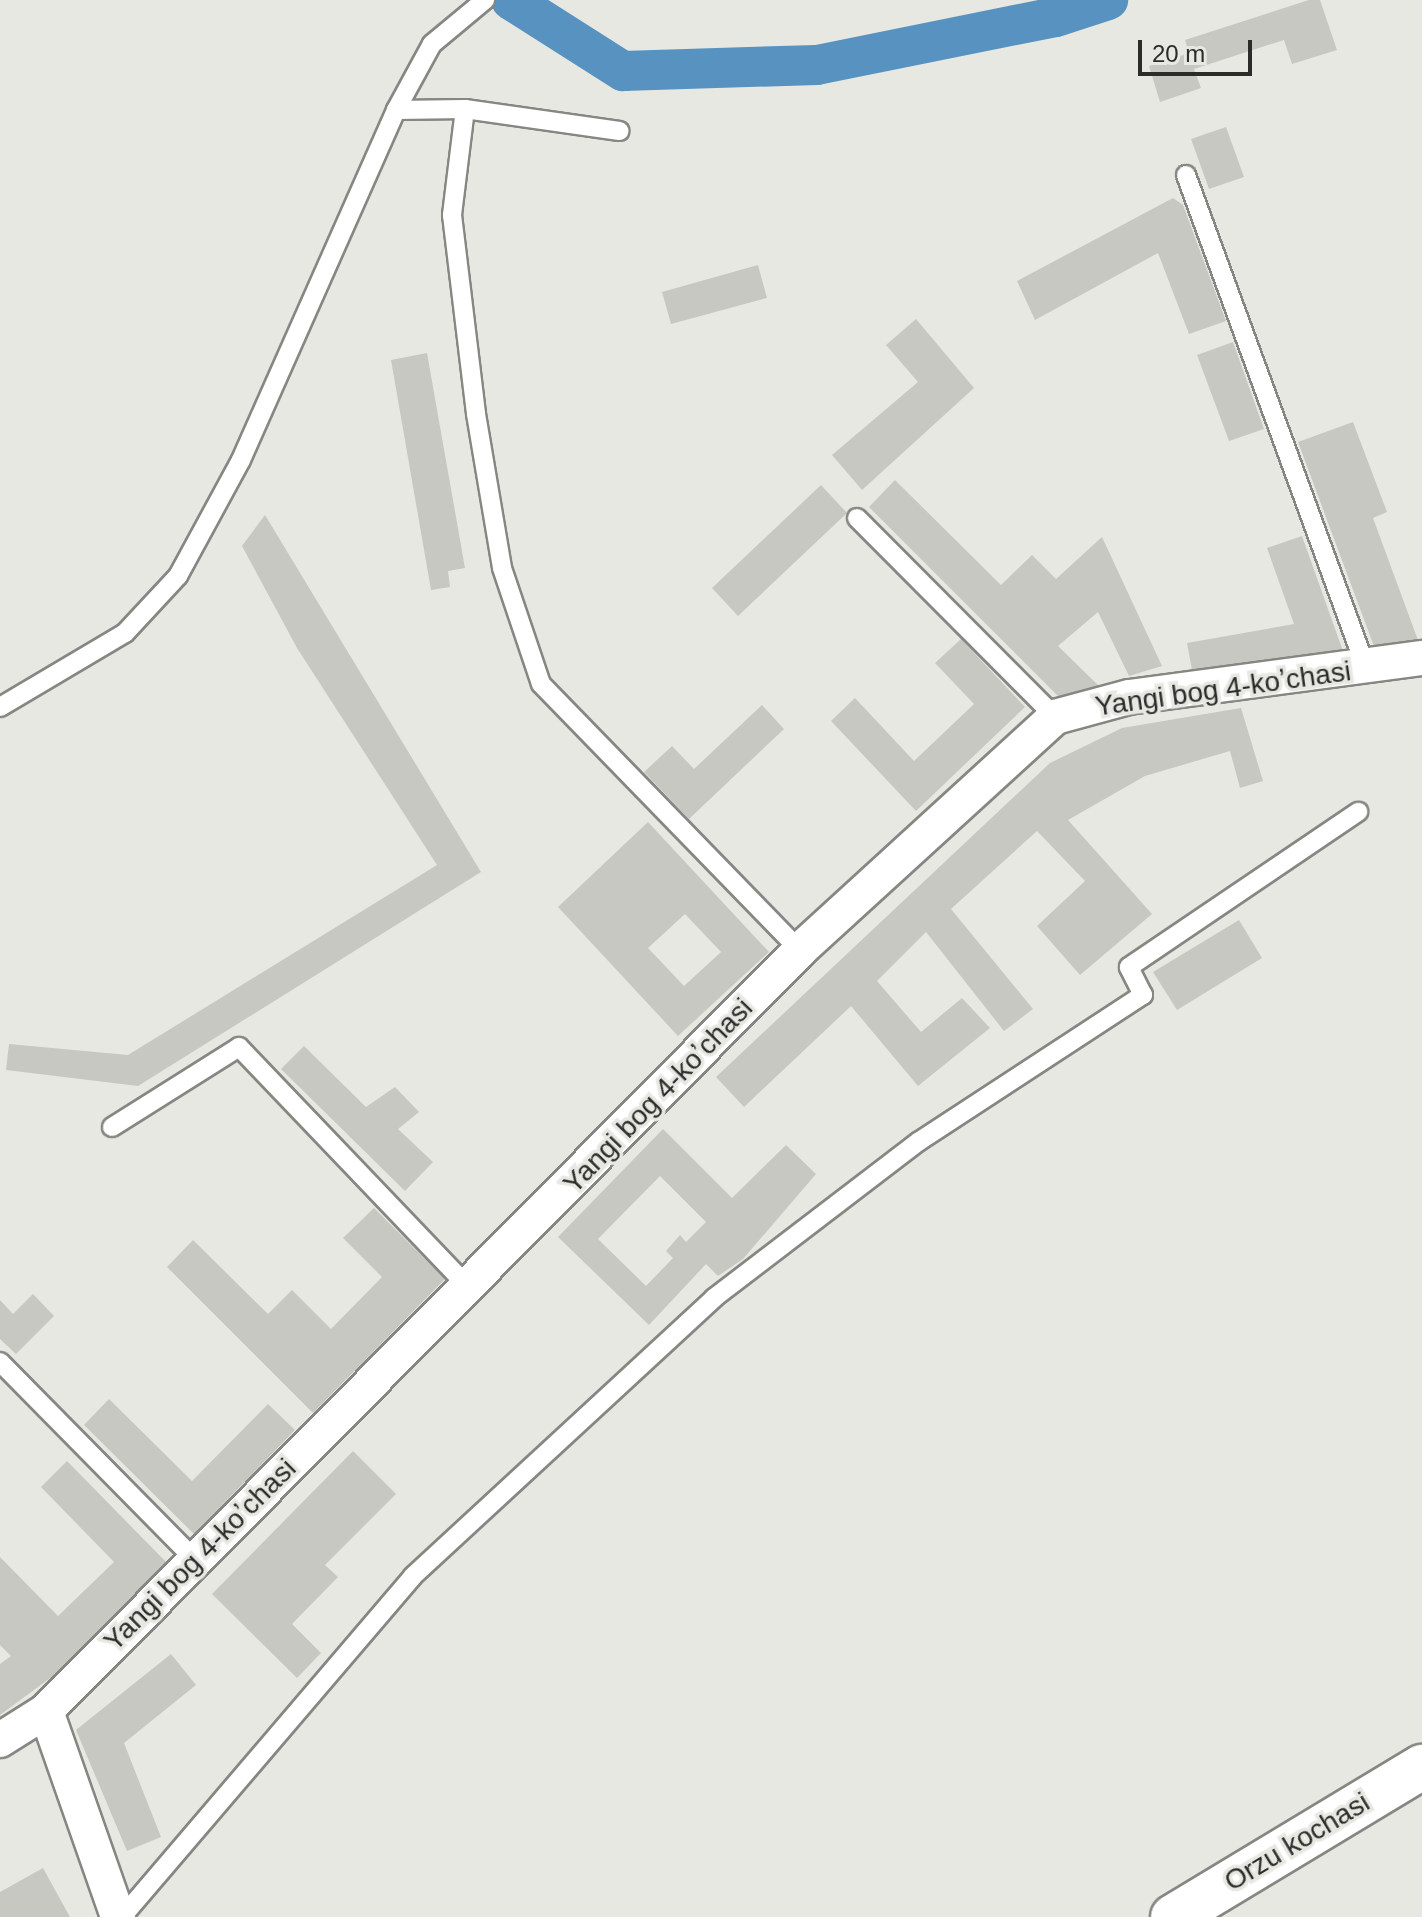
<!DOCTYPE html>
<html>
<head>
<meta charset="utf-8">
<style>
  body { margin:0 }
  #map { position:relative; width:1422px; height:1917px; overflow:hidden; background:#e7e8e2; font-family:Arial,sans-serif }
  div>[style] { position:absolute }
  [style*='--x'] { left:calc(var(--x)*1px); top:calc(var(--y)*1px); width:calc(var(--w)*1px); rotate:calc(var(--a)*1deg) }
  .canal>* { height:40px; margin:-20px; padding:0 20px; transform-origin:20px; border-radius:20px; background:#5892c1 }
  .building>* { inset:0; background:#c7c8c2 }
  .roads { filter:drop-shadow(2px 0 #868782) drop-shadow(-2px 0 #868782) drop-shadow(0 2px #868782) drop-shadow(0 -2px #868782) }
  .lane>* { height:18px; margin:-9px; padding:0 9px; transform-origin:9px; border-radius:9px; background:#fff }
  .street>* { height:34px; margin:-17px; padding:0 17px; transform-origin:17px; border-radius:17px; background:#fff }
  .secondary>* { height:44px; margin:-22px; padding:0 22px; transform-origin:22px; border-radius:22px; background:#fff }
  span { translate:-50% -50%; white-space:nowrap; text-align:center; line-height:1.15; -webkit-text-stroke:7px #e7e8e2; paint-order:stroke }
  .street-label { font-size:28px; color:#2b2c2a }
  .scale { position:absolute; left:1138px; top:40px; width:114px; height:36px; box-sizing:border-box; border:4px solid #2b2c2a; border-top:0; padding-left:10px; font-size:24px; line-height:28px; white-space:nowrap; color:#2b2c2a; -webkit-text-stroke:6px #e7e8e2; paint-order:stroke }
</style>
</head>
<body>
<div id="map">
  <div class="canal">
    <div style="--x:511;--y:0;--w:133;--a:32.4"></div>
    <div style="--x:623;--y:71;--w:194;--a:-1.8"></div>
    <div style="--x:817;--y:65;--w:244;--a:-11.4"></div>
    <div style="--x:1056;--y:17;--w:55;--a:-18.1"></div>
  </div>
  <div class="building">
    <div style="clip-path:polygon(1309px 0,1320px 0,1337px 50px,1292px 64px,1284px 40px,1194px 69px,1201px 88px,1160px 102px,1149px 66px,1189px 53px,1185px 40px)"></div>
    <div style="clip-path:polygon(1226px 127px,1244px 177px,1209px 189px,1191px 139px)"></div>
    <div style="clip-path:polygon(1173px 198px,1183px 205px,1226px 321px,1189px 334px,1158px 253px,1035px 320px,1017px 281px)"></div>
    <div style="clip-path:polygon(758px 265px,767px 298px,671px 324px,662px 292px)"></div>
    <div style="clip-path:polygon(916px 319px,974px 388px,862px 490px,832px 455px,918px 382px,886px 345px)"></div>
    <div style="clip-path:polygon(1233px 342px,1264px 429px,1229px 441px,1197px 355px)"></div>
    <div style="clip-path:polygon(427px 353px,465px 568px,448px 571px,450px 587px,431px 590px,391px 360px)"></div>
    <div style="clip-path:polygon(1353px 422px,1387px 512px,1373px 518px,1419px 643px,1375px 649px,1298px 442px)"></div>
    <div style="clip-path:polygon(895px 480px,1001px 585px,1032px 555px,1056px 579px,1102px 537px,1162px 666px,1129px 676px,1098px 612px,1058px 646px,1099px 686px,1061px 699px,869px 507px)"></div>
    <div style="clip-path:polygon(821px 485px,847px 513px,738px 616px,712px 588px)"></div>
    <div style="clip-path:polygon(265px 515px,481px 872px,138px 1086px,6px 1070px,9px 1044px,128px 1055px,437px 865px,297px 648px,242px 546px)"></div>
    <div style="clip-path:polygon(1302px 536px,1344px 654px,1194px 681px,1187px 643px,1294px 624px,1267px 548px)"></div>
    <div style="clip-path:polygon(961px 639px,1025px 707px,916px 811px,831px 721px,855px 698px,914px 761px,974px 704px,935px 663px)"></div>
    <div style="clip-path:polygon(762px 705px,784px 729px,689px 819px,644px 772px,672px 746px,694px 769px)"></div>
    <div style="clip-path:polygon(1241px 708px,1263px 781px,1240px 788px,1230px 751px,1145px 776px,1068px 820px,1152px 914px,1080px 975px,1037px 926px,1085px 881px,1037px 831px,951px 909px,1033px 1009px,1004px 1031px,926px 932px,877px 981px,921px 1032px,962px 998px,990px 1028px,918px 1086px,851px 1006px,744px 1107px,716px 1077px,1050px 763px,1122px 728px)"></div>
    <div style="clip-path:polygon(evenodd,648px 822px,769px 952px,678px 1036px,558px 907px,648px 822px,685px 914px,721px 952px,684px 986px,648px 948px,685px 914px)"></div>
    <div style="clip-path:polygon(1239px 920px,1262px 958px,1177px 1010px,1153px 972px)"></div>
    <div style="clip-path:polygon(304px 1046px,366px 1107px,395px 1087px,419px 1112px,398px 1129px,433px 1162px,405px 1191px,281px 1069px)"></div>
    <div style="clip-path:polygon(evenodd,663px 1129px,732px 1198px,786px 1145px,816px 1174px,743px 1259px,718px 1276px,706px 1264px,649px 1325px,558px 1237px,663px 1129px,660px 1176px,706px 1222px,686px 1242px,680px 1235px,666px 1251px,673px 1258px,646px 1286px,598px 1239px,660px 1176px)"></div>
    <div style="clip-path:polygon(374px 1208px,445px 1279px,313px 1413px,167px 1267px,193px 1240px,268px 1314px,292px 1290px,331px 1329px,382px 1277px,343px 1238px)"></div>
    <div style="clip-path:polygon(33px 1294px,54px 1316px,16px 1354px,0 1339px,0 1300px,13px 1314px)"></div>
    <div style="clip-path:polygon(109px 1399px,192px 1481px,268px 1404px,295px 1430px,194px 1534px,84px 1425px)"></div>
    <div style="clip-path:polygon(353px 1451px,396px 1494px,325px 1565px,338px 1577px,292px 1624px,321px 1653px,297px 1678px,212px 1594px)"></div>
    <div style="clip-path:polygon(67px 1461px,168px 1564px,61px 1670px,0 1715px,0 1664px,11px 1656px,0 1645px,0 1557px,58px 1616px,114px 1562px,41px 1487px)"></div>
    <div style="clip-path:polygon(171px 1654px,196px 1685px,124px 1743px,161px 1837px,127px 1851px,76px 1730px)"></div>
    <div style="clip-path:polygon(43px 1868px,70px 1917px,0 1917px,0 1892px)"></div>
  </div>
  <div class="roads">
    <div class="lane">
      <div style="--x:465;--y:109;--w:156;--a:8.1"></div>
      <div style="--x:396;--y:110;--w:69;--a:-0.8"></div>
      <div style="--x:465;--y:109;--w:107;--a:97"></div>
      <div style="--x:452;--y:215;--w:200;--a:83.1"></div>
      <div style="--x:476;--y:414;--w:156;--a:80.4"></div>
      <div style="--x:502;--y:568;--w:122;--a:71.4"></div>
      <div style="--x:541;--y:684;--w:371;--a:45.8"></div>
      <div style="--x:1186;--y:175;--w:525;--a:69.94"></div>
      <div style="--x:857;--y:518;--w:281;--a:45.1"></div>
      <div style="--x:0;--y:707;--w:145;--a:-30.6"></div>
      <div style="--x:125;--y:633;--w:78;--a:-47.1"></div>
      <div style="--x:178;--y:576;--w:132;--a:-61.5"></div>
      <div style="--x:241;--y:460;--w:383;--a:-66.1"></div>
      <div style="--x:396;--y:110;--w:75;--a:-61.4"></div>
      <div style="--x:432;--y:44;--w:69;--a:-39.7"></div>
      <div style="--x:112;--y:1127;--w:150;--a:-32.2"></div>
      <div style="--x:239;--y:1047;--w:333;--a:46.3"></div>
      <div style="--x:0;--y:1362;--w:276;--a:45.4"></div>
      <div style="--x:122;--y:1917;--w:448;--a:-49.5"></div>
      <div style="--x:413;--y:1576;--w:410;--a:-42.7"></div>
      <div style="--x:714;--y:1298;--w:257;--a:-37.4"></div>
      <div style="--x:918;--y:1142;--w:269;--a:-33.2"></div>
      <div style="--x:1143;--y:995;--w:31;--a:-117"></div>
      <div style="--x:1129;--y:967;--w:277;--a:-34.1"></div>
    </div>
    <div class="street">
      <div style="--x:46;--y:1711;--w:218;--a:70.7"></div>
      <div style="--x:0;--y:1740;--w:54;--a:-32.2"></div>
      <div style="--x:46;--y:1711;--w:1071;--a:-45.26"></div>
      <div style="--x:800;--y:950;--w:345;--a:-42.4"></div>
      <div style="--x:1055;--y:717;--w:77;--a:-15.1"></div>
      <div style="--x:1129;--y:697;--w:296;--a:-7.6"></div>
    </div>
    <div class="secondary">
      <div style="--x:1173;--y:1917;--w:291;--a:-31.1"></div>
    </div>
  </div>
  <div class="street-label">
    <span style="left:1223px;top:689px;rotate:-8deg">Yangi bog 4-koʼchasi</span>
    <span style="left:658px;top:1096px;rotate:-46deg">Yangi bog 4-koʼchasi</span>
    <span style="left:200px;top:1555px;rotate:-45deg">Yangi bog 4-koʼchasi</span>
    <span style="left:1297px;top:1842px;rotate:-31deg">Orzu kochasi</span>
  </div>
  <div class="scale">20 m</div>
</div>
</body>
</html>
